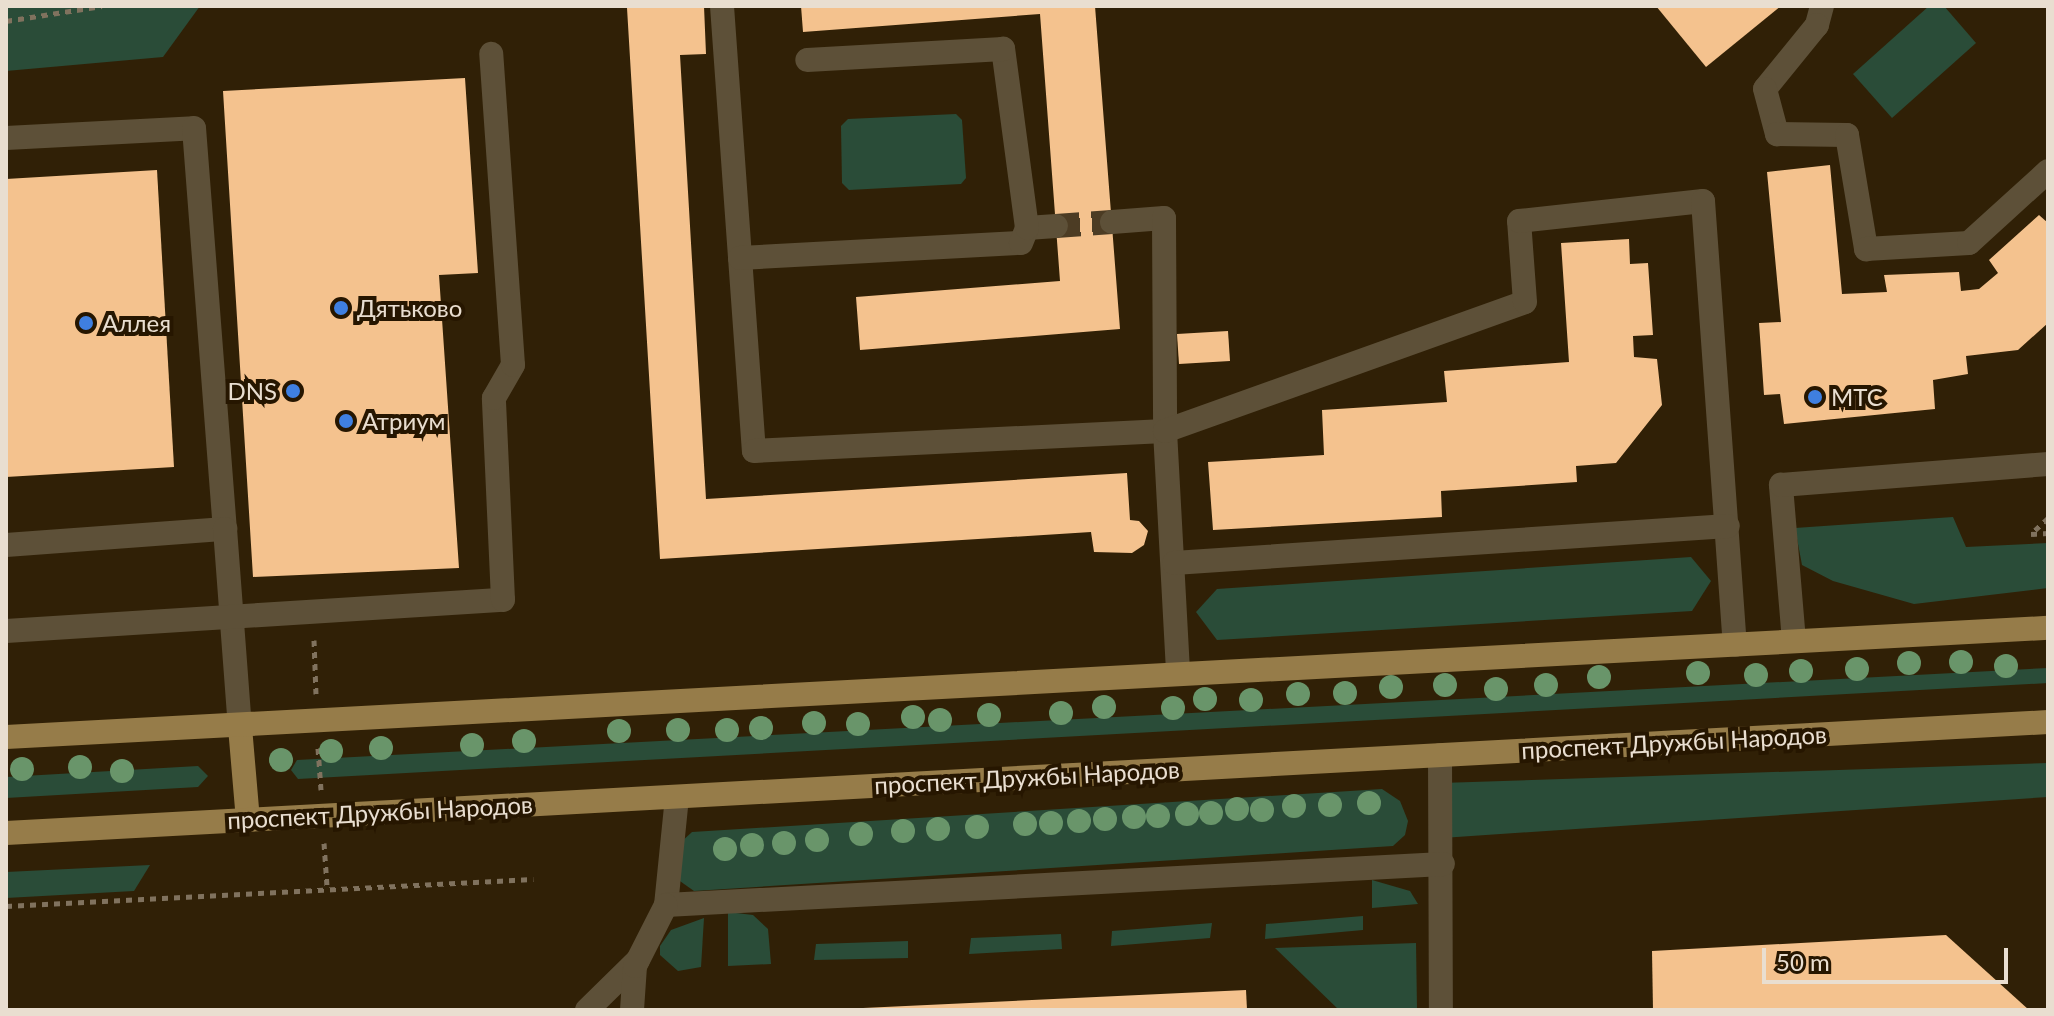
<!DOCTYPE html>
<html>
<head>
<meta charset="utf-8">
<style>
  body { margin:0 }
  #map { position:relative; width:2054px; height:1016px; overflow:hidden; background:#302006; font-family:Lato,sans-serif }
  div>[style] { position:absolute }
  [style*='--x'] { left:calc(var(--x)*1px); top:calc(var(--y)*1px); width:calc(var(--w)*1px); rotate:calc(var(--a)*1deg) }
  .green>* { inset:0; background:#2a4c38 }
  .building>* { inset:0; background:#f4c28e }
  .minor-tunnel>* { height:24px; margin-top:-12px; transform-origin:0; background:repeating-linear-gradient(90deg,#4c3c24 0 24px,transparent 0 36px) }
  .path>* { height:5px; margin-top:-2.5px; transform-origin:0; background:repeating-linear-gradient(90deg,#80725e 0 6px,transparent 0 12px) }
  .minor>* { height:24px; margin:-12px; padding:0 12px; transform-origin:12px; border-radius:12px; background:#5d5038 }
  .major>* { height:24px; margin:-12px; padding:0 12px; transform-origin:12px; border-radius:12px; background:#967c49 }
  .trees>* { width:24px; height:24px; margin:-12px; border-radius:50%; background:#69956a }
  .dots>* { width:22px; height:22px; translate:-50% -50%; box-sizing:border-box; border:4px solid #261600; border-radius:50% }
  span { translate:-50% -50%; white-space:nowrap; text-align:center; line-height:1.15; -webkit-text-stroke:8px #261600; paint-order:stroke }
  .poi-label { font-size:24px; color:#e9ded0 }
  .left { translate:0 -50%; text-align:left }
  .right { translate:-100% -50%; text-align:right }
  .street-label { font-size:24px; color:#e9ded0 }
  .frame { position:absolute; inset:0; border:8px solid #e9ded0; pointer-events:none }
  .scale { position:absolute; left:1762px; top:948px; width:246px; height:36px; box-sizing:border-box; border:4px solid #e9ded0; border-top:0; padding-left:10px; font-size:24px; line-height:28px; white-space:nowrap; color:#e9ded0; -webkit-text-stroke:6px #261600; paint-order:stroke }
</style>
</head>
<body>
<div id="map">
  <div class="green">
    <div style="clip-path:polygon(6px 6px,200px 6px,163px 57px,6px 71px)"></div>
    <div style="clip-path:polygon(1929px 6px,1944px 6px,1976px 43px,1892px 118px,1853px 74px)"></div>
    <div style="clip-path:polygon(956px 114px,962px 120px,966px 178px,961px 184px,849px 190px,842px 183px,841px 126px,848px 119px)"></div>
    <div style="clip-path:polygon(1953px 517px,1966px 547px,2048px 543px,2048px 588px,1914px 604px,1833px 581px,1802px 565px,1795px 528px)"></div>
    <div style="clip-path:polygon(1691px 557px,1711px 581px,1692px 611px,1217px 640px,1196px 612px,1217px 589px)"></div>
    <div style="clip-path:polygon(2048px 668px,2048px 683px,298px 779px,291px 770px,297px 760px)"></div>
    <div style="clip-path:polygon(2048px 763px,2048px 797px,1442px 838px,1441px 783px)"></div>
    <div style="clip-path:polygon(198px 766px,208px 776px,198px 787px,6px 798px,6px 777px)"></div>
    <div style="clip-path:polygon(1382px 789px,1400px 801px,1408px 821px,1405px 835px,1393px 846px,694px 891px,677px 879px,680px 843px,692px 832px)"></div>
    <div style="clip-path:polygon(150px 865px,134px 891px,6px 898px,6px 872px)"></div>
    <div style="clip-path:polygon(1372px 880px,1410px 891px,1418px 904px,1372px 908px)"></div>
    <div style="clip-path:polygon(728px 912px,753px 915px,768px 929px,771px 964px,728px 966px)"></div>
    <div style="clip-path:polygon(1363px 916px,1363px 930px,1265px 939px,1266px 924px)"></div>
    <div style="clip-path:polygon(704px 918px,701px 967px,678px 971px,660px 955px,660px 946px,671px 930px)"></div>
    <div style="clip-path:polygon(1212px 923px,1210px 938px,1111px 946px,1112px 931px)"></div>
    <div style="clip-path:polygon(1061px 934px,1062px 949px,969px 954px,971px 938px)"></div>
    <div style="clip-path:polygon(908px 941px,908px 958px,814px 960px,816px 944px)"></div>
    <div style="clip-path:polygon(1416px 943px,1417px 1010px,1339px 1010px,1275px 948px)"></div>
  </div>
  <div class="building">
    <div style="clip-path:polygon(660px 6px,704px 6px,706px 54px,680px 55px,706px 499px,1127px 473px,1130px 520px,1139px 521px,1148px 531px,1144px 545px,1132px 553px,1094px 552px,1091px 532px,660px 559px,627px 8px)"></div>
    <div style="clip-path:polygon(801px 6px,1095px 6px,1120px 329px,860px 350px,856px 297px,1060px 281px,1040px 14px,803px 32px)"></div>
    <div style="clip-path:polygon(1656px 6px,1781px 6px,1706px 67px)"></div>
    <div style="clip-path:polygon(465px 78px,478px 273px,439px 275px,459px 568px,253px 577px,223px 91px)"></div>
    <div style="clip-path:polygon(1830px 165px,1842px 294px,1887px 292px,1884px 275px,1959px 272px,1961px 291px,1979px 289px,1998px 273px,1989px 260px,2039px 215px,2048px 223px,2048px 323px,2018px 350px,1966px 356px,1968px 374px,1933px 380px,1935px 409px,1784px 424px,1780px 394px,1764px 395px,1759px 323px,1781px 322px,1767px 172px)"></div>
    <div style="clip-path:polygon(157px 170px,174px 467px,6px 477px,6px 179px)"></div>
    <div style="clip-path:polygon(1629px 239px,1630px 264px,1648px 263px,1653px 335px,1633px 336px,1634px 357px,1657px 359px,1662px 405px,1616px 463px,1576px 466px,1577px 482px,1441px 491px,1442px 517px,1213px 530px,1208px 462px,1324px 455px,1322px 410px,1447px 402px,1444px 371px,1569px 362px,1561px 243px)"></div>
    <div style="clip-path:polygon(1228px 331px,1230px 361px,1179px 364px,1177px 334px)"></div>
    <div style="clip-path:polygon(1946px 935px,2029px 1010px,1653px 1010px,1652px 951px)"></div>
    <div style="clip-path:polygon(1246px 990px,1247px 1010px,863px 1010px,863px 1008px)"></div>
  </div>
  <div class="minor-tunnel">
    <div style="--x:1056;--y:226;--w:56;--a:-4.1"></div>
  </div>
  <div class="path">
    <div style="--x:6;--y:21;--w:97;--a:-8.9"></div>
    <div style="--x:2048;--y:518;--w:23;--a:137"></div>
    <div style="--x:2031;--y:534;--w:17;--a:-3"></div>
    <div style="--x:314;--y:640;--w:54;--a:87.9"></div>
    <div style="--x:318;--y:748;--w:42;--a:85.9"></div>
    <div style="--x:324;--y:843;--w:43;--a:86"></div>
    <div style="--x:6;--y:906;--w:528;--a:-2.93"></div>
  </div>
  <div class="minor">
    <div style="--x:722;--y:6;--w:446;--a:85.9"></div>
    <div style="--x:754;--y:451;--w:411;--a:-2.8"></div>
    <div style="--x:1165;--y:431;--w:242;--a:86.9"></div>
    <div style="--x:1822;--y:6;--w:20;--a:105"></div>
    <div style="--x:1817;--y:25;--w:82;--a:129.1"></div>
    <div style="--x:1765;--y:89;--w:47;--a:75.1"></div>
    <div style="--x:1777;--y:134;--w:70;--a:0.8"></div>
    <div style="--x:1847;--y:135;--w:116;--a:80.5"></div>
    <div style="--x:1866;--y:249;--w:103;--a:-3.3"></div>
    <div style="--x:1969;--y:243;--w:107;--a:-42.3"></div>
    <div style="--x:6;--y:138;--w:188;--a:-3"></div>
    <div style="--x:194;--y:128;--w:402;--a:85.6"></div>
    <div style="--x:1112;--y:222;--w:52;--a:-4.4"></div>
    <div style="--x:1164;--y:218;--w:213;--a:89.7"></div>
    <div style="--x:1165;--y:431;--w:382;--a:-19.7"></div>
    <div style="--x:1525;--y:302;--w:81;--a:-94.2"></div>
    <div style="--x:1519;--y:221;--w:185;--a:-6.2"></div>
    <div style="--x:1703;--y:201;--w:445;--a:85.9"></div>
    <div style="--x:1027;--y:228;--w:29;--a:-4"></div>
    <div style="--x:740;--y:258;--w:281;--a:-3.1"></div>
    <div style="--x:1021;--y:243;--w:16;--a:-68"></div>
    <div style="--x:1027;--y:228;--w:181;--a:-97.6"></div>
    <div style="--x:1003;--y:49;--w:196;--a:176.8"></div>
    <div style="--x:6;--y:545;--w:220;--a:-4.2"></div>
    <div style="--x:225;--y:529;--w:199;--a:85.7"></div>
    <div style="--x:1174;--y:563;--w:555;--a:-3.82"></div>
    <div style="--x:6;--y:631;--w:498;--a:-3.6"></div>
    <div style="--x:503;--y:600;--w:202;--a:-92.6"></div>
    <div style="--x:494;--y:398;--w:38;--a:-60"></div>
    <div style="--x:513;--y:365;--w:312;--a:-94"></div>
    <div style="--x:1794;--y:641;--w:157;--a:-94.8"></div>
    <div style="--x:1781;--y:485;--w:268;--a:-4.5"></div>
    <div style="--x:1440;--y:755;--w:255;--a:89.8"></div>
    <div style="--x:677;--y:797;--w:109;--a:95.8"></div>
    <div style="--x:666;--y:905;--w:778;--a:-3.02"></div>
    <div style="--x:587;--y:1010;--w:71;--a:-44.4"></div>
    <div style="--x:632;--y:1010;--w:44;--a:-86.1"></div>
    <div style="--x:635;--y:966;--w:68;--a:-63.1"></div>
  </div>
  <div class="major">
    <div style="--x:240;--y:727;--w:93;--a:85.1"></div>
    <div style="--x:6;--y:737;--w:2045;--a:-3.06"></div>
    <div style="--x:6;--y:833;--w:2045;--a:-3.11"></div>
  </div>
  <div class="trees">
    <div style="left:1961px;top:662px"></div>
    <div style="left:1909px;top:663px"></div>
    <div style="left:2006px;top:666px"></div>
    <div style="left:1857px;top:669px"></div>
    <div style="left:1801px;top:671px"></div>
    <div style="left:1698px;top:673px"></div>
    <div style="left:1756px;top:675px"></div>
    <div style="left:1599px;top:677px"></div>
    <div style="left:1445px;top:685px"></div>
    <div style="left:1546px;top:685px"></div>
    <div style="left:1391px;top:687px"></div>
    <div style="left:1496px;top:689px"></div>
    <div style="left:1345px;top:693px"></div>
    <div style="left:1298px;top:694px"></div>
    <div style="left:1205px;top:699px"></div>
    <div style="left:1251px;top:700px"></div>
    <div style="left:1104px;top:707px"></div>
    <div style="left:1173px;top:708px"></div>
    <div style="left:1061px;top:713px"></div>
    <div style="left:989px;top:715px"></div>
    <div style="left:913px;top:717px"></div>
    <div style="left:940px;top:720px"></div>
    <div style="left:814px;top:723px"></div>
    <div style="left:858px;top:724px"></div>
    <div style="left:761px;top:728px"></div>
    <div style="left:678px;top:730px"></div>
    <div style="left:727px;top:730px"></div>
    <div style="left:619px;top:731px"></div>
    <div style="left:524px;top:741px"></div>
    <div style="left:472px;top:745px"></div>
    <div style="left:381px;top:748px"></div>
    <div style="left:331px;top:751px"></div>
    <div style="left:281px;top:760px"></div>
    <div style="left:80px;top:767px"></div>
    <div style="left:22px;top:769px"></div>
    <div style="left:122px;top:771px"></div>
    <div style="left:1369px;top:803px"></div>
    <div style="left:1330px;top:805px"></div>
    <div style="left:1294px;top:806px"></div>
    <div style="left:1237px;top:809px"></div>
    <div style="left:1262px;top:810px"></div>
    <div style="left:1211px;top:813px"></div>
    <div style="left:1187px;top:814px"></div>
    <div style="left:1158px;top:816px"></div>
    <div style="left:1134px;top:817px"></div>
    <div style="left:1105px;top:819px"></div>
    <div style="left:1079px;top:821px"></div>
    <div style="left:1051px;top:823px"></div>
    <div style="left:1025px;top:824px"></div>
    <div style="left:977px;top:827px"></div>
    <div style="left:938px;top:829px"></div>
    <div style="left:903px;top:831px"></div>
    <div style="left:861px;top:834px"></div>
    <div style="left:817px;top:840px"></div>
    <div style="left:784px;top:843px"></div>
    <div style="left:752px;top:845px"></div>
    <div style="left:725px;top:849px"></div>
  </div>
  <div class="dots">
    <div style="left:341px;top:308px;background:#3f7fe0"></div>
    <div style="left:86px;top:323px;background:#3f7fe0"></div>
    <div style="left:293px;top:391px;background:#3f7fe0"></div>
    <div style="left:1815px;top:397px;background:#3f7fe0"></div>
    <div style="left:346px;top:421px;background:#3f7fe0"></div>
  </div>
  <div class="poi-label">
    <span class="left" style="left:357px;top:308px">Дятьково</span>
    <span class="left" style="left:102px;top:323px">Аллея</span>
    <span class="right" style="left:277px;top:391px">DNS</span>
    <span class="left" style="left:1831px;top:397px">МТС</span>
    <span class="left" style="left:362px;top:421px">Атриум</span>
  </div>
  <div class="street-label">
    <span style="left:1674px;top:742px;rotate:-3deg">проспект Дружбы Народов</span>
    <span style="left:1027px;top:777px;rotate:-3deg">проспект Дружбы Народов</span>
    <span style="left:380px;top:812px;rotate:-3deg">проспект Дружбы Народов</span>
  </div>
  <div class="frame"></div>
  <div class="scale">50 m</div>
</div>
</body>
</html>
